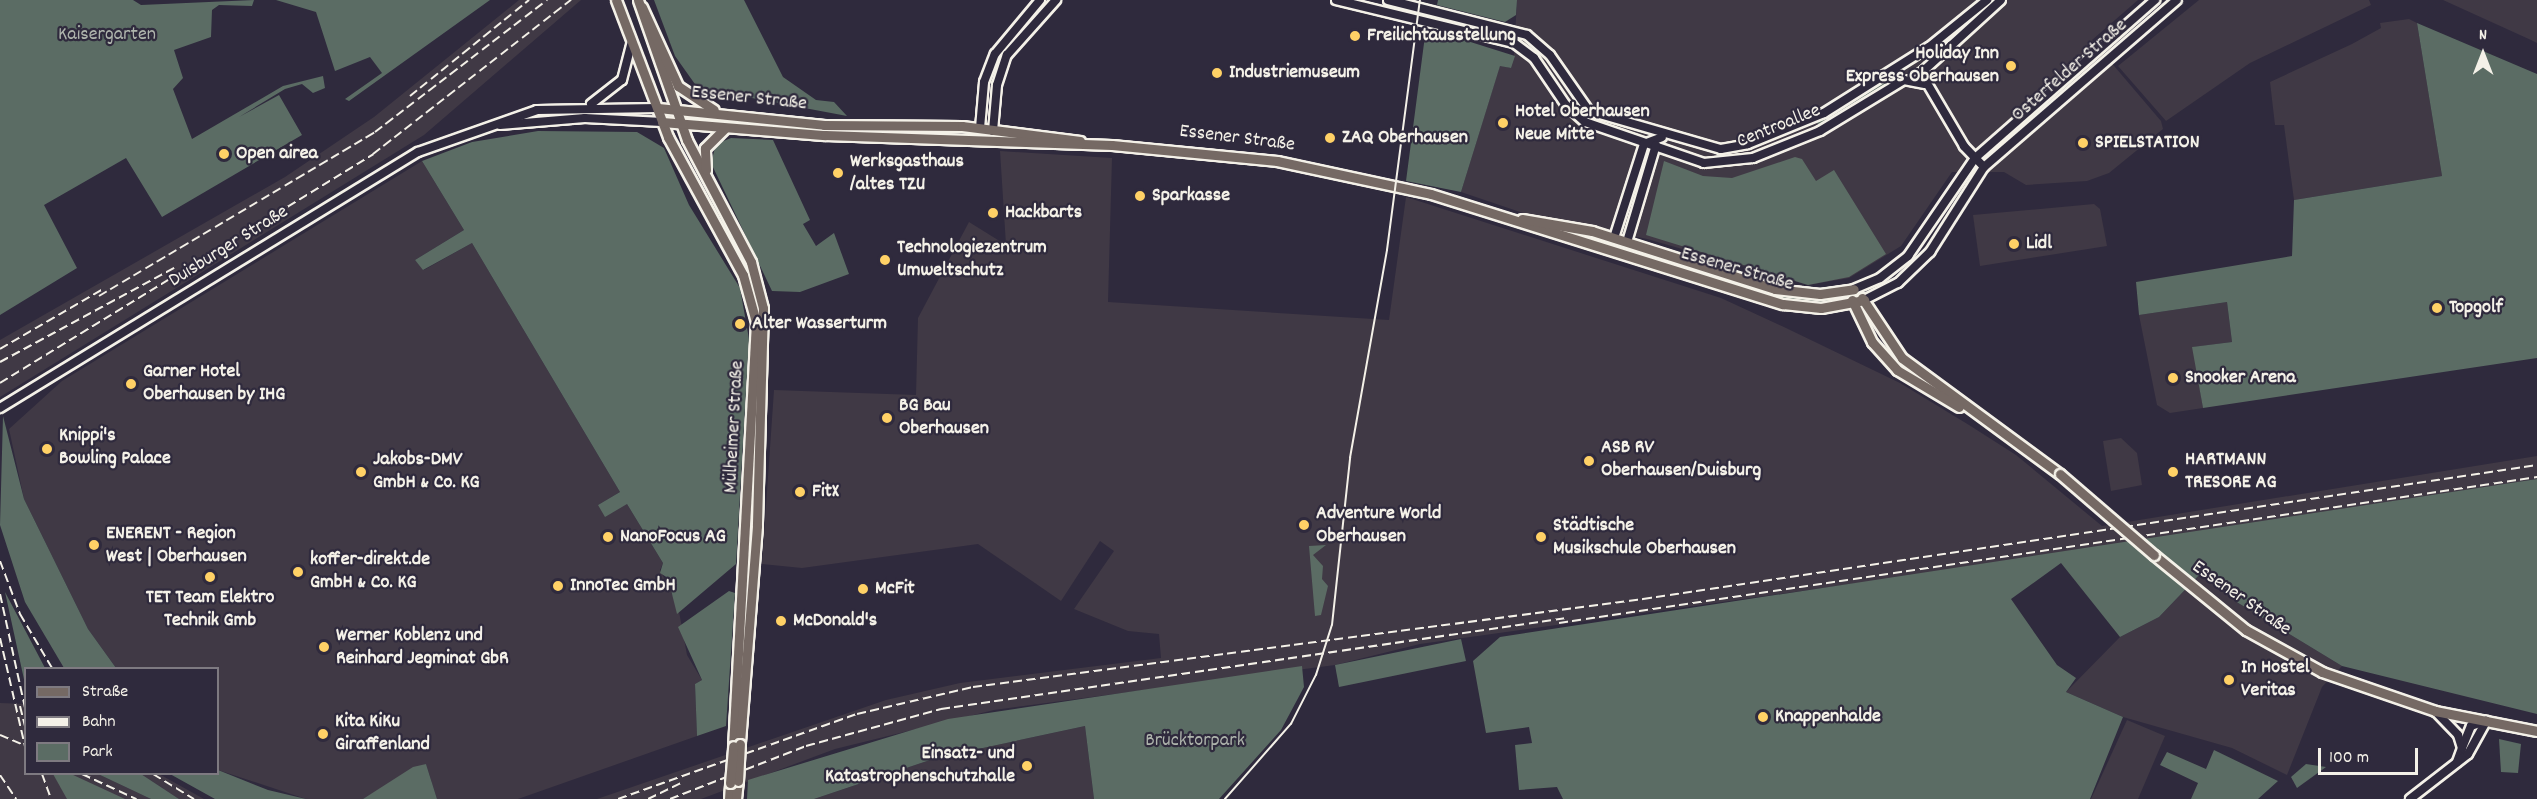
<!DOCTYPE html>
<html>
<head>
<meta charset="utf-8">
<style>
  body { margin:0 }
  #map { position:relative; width:2537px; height:799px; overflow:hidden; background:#2f2a3d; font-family:Dekko,sans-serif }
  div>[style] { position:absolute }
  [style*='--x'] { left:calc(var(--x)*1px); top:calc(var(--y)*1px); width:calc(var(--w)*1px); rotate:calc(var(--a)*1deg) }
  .built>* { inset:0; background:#403945 }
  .green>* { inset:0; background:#5b6c64 }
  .roads { filter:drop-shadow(2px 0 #f4f1e8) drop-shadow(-2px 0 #f4f1e8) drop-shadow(0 2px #f4f1e8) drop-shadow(0 -2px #f4f1e8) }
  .secondary>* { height:8px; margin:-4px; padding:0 4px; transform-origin:4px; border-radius:4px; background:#2f2a3d }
  .primary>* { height:9px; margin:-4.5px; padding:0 4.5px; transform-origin:4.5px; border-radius:4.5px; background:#756964 }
  .tram>* { height:1.5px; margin:-0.75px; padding:0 0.75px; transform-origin:0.75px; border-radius:0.75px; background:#f4f1e8 }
  .rail>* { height:2px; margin-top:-1px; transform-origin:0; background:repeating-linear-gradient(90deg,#f4f1e8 0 9px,transparent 0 13.5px) }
  .bridges { filter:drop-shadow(2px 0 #f4f1e8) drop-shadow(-2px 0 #f4f1e8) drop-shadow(0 2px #f4f1e8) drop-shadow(0 -2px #f4f1e8) }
  .primary-bridge>* { height:9px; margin:-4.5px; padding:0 4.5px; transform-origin:4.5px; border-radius:4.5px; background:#756964 }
  .dots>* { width:16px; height:16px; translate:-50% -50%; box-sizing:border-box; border:3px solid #2f2a3d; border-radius:50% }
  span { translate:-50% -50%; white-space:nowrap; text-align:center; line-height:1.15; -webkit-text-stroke:4.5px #2f2a3d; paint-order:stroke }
  .park-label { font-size:20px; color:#afb5ad }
  .poi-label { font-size:20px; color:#f4f1e8; font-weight:700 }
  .left { translate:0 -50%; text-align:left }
  .right { translate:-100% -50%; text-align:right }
  .street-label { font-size:20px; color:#f4f1e8 }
  .legend { position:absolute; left:24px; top:667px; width:195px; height:108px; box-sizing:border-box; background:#2f2a3d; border:2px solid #7e7a81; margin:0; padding:8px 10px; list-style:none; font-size:18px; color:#f4f1e8 }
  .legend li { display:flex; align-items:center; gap:12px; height:30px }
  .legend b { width:30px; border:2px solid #7e7a81 }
  .north { position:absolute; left:2453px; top:24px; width:60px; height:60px; -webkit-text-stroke:4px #2f2a3d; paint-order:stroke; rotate:0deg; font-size:16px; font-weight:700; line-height:24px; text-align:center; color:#f4f1e8 }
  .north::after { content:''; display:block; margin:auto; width:21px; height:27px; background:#f4f1e8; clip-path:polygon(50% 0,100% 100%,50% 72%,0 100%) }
  .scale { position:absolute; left:2318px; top:748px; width:100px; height:27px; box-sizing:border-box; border:3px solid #f4f1e8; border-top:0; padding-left:8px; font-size:18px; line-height:21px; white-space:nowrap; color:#f4f1e8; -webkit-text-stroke:4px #2f2a3d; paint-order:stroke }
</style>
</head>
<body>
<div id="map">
  <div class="built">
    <div style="clip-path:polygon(519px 0,581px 0,424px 135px,0 397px,0 340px,285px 177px,374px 117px)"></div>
    <div style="clip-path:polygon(1517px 0,2138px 0,2092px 40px,2161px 121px,2163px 129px,2109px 173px,2087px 181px,2026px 185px,2004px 172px,1952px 172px,1901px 246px,1849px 278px,1808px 285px,1647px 239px,1526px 214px,1461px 192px,1500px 65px,1510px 68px,1514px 56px)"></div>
    <div style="clip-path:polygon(2199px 0,2369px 0,2371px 5px,2250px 63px,2166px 121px,2118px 66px)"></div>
    <div style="clip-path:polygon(2443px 0,2537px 0,2537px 43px,2531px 40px)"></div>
    <div style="clip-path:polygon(2409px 19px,2417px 23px,2442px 176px,2294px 200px,2284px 125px,2275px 125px,2270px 82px,2352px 44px,2381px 28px,2380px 23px)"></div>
    <div style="clip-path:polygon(1000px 151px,1112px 158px,1108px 302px,1389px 320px,1406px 197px,1721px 298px,1786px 328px,1900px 383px,1969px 425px,2016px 455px,2102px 526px,2537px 456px,2537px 479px,2062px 555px,1420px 644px,1335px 665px,994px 710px,835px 749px,701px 799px,597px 799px,886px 700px,960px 683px,1161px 658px,1159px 634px,1128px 631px,1074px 609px,1114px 551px,1100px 541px,1061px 601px,978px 544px,802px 568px,762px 564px,774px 390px,916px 395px,918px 318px,969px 222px,1006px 245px)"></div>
    <div style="clip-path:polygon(422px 161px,464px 230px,415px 260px,424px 270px,472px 243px,620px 492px,598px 505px,627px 504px,663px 563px,660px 570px,678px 606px,687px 655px,702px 680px,695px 684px,697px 736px,518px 799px,437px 799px,426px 764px,363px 799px,306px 799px,218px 770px,218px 668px,116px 668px,88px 629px,24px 499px,9px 429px,62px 381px)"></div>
    <div style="clip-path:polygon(2094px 204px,2100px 209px,2107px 246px,1980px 266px,1973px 215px)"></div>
    <div style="clip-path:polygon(2227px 302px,2232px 342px,2193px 347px,2203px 408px,2170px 413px,2157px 405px,2139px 315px)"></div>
    <div style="clip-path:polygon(2121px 438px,2137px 453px,2142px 485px,2111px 491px,2103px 441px)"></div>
    <div style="clip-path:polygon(2202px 572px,2235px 601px,2342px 666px,2322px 687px,2287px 775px,2232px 748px,2123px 717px,2066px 692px,2120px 637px,2159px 617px)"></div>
    <div style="clip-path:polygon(0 703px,25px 704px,26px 774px,98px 774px,151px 799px,0 799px)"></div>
    <div style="clip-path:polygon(2127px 720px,2165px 736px,2138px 799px,2091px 799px)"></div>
    <div style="clip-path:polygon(1085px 726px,1094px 799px,814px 799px,936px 758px)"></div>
    <div style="clip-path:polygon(141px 774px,159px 774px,204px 799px,179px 799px)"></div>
  </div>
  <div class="green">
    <div style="clip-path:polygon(0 0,133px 0,141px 5px,254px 0,252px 6px,219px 5px,212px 10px,211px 37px,174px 50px,183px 78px,173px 89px,192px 139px,283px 86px,323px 76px,325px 88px,313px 93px,302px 84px,285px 89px,239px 117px,279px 95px,302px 135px,162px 217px,126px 158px,44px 205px,77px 268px,0 315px)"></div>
    <div style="clip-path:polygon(276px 0,490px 0,349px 101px,345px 99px,382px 73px,370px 57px,335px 71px,316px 12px)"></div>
    <div style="clip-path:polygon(654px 0,744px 0,783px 77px,816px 100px,834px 102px,847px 116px,741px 96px,716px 97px,697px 87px,675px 56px)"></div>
    <div style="clip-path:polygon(1438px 0,1517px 0,1516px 15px,1505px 22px,1437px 5px)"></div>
    <div style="clip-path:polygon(2417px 23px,2537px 74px,2537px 358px,2203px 408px,2192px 347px,2232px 342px,2227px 302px,2139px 315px,2136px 282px,2292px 256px,2294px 200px,2442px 176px)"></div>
    <div style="clip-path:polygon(1426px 28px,1515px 56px,1511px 68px,1500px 66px,1461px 192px,1406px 181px)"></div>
    <div style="clip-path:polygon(1892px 75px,1896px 80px,1819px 127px,1816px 120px)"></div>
    <div style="clip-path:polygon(538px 131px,637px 132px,664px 148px,689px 205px,740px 288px,749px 339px,736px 564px,677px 614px,668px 578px,660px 573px,663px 563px,627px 504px,605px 517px,598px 505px,620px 492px,472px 243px,423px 270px,415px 260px,464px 230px,422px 161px,472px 142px)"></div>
    <div style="clip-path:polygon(731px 138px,773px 140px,810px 220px,803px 224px,816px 246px,834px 233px,849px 274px,800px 292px,772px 291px,711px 163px,716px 144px)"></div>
    <div style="clip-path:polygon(1795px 157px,1802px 159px,1816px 181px,1834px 170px,1886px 254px,1849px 277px,1808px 285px,1646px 235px,1664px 161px,1703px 176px,1732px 178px)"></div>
    <div style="clip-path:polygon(1625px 246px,1762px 288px,1837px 295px,1838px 303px,1791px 302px)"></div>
    <div style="clip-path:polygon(3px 416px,24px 499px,88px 629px,116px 668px,64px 668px,25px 602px,0 525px)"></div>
    <div style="clip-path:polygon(2537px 479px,2537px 714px,2342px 666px,2235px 601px,2202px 572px,2159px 617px,2120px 637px,2061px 563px,2011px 599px,2057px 665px,2076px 678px,2066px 692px,2123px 717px,2090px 799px,1563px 799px,1557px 787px,1519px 790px,1515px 745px,1532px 743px,1529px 727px,1486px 733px,1473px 661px,1500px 637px)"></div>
    <div style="clip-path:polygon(1326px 545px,1313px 555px,1323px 566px,1322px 579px,1328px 586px,1321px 615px,1315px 616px,1309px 546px)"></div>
    <div style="clip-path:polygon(729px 591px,735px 593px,726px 726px,697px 736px,695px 684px,702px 680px,678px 627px)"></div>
    <div style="clip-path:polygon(5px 592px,45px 668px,26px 668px,25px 684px)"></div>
    <div style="clip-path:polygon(1461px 639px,1466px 661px,1339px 687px,1335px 665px)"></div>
    <div style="clip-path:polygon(1302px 666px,1304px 687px,1281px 730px,1219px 799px,1094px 799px,1085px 726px,936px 758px,814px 799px,747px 799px,748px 780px,948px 719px)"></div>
    <div style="clip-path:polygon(2499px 739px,2521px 744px,2518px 773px,2501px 772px)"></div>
    <div style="clip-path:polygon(2214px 750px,2278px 781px,2258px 799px,2191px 799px,2198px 783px,2160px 765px,2167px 752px,2206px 769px)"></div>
    <div style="clip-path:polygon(426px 764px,437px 799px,363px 799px,413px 767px)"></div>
    <div style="clip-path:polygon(2306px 764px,2326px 767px,2297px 788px,2291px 777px)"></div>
    <div style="clip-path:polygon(218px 770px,268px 790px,306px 799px,215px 799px,170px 774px)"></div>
    <div style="clip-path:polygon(53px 774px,71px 774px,125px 799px,67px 799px)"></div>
    <div style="clip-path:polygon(98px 774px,141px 774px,179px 799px,151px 799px)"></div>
  </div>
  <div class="roads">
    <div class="secondary">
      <div style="--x:1336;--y:0;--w:183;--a:13.6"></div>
      <div style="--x:1514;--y:43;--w:25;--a:37"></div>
      <div style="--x:1534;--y:58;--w:57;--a:55.8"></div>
      <div style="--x:1566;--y:105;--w:25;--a:42"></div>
      <div style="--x:1585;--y:122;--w:126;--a:19"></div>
      <div style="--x:1704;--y:163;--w:49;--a:-5.8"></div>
      <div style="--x:1753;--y:158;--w:72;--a:-21.9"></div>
      <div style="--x:1820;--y:131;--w:98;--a:-31.3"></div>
      <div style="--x:1904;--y:80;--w:21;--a:11"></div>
      <div style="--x:1388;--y:0;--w:143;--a:14.1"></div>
      <div style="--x:1527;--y:35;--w:30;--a:41"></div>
      <div style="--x:1550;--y:55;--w:68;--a:55.1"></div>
      <div style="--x:1589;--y:111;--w:137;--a:16.1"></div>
      <div style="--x:1721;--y:149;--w:27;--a:-10"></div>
      <div style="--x:1748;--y:144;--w:82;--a:-22.2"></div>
      <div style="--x:1824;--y:113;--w:124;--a:-32.2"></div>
      <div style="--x:1929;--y:47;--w:75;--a:-39"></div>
      <div style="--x:591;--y:104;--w:39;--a:-38"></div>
      <div style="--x:622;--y:80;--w:40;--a:-75.6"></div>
      <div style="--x:500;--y:125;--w:85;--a:-4.7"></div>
      <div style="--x:585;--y:118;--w:77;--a:3"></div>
      <div style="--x:980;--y:128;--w:46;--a:-85"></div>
      <div style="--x:984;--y:82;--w:30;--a:-69"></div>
      <div style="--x:995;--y:54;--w:70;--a:-50.2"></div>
      <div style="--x:993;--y:131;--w:46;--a:-85"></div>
      <div style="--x:997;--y:85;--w:32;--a:-72"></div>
      <div style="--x:1007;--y:55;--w:74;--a:-48.3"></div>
      <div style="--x:1984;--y:167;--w:29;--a:-134"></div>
      <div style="--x:1964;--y:146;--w:85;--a:-120.5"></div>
      <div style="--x:1921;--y:73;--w:108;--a:-42.4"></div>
      <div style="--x:1614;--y:238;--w:99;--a:-72.3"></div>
      <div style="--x:1644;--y:144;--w:19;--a:-21"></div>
      <div style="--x:1627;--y:242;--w:101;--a:-73.4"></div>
      <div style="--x:1854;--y:289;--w:28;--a:-23"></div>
      <div style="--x:1880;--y:278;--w:36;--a:-38"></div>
      <div style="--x:1908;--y:256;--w:119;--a:-55.6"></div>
      <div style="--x:1975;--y:158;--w:240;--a:-41.3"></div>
      <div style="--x:1864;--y:300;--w:38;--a:-27"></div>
      <div style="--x:1898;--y:283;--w:45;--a:-44.1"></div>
      <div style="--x:1930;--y:252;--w:101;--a:-57.6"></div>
      <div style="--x:1984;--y:167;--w:255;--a:-40.9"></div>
      <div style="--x:0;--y:408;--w:490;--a:-31.5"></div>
      <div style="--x:418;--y:152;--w:126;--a:-19.4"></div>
      <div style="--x:537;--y:110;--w:121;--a:-0.9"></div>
      <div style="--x:2435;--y:711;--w:33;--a:46"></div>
      <div style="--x:2458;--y:735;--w:14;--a:73"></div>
      <div style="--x:2462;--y:748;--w:15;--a:110"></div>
      <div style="--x:2462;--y:748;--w:24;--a:-68"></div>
      <div style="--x:2471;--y:726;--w:15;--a:-20"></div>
      <div style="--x:2410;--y:799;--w:73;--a:-37.8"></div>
      <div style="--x:2468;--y:754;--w:38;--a:-61"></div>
    </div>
    <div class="primary">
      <div style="--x:616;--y:0;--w:147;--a:69.2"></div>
      <div style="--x:668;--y:137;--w:157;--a:61.5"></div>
      <div style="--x:743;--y:275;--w:49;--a:74.5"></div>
      <div style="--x:756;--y:322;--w:425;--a:93.1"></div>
      <div style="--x:638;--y:0;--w:148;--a:70.7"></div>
      <div style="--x:687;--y:140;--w:138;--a:62.3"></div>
      <div style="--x:751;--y:262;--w:48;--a:75.4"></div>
      <div style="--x:763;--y:308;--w:218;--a:91.6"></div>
      <div style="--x:757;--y:526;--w:219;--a:94.5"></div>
      <div style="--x:642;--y:7;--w:87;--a:65.5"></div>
      <div style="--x:678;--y:86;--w:43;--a:33.7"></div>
      <div style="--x:658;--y:108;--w:167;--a:5.8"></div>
      <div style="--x:824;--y:125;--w:138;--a:0.4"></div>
      <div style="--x:962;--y:126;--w:119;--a:7.2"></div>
      <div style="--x:662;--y:122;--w:164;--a:4.6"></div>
      <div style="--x:825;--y:135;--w:287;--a:2"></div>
      <div style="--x:1112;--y:145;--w:166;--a:5.5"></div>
      <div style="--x:1277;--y:161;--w:157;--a:12.1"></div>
      <div style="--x:1431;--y:194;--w:369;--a:17.4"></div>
      <div style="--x:1783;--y:304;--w:38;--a:6"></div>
      <div style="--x:1821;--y:308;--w:44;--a:-10.5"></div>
      <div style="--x:706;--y:170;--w:22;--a:-93"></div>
      <div style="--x:705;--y:148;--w:28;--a:-45"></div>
      <div style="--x:1522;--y:219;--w:71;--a:9.7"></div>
      <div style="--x:1592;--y:231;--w:192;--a:17.6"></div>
      <div style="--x:1775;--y:289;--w:45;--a:6.3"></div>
      <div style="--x:1820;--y:294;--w:34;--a:-8"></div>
      <div style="--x:1862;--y:298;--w:72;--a:56.3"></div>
      <div style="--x:1902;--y:358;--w:196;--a:36.3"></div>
      <div style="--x:1852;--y:300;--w:47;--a:64.5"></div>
      <div style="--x:1872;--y:342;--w:38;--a:48"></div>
      <div style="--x:1897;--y:370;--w:72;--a:30.8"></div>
      <div style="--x:2154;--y:555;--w:119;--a:39.2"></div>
      <div style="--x:2246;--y:630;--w:87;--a:28.9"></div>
      <div style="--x:2322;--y:672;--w:120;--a:19"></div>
      <div style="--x:2435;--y:711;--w:104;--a:11.1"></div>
      <div style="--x:729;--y:799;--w:16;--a:-86"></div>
      <div style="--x:736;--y:799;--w:18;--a:-84"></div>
    </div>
  </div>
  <div class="tram">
    <div style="--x:1225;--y:799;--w:100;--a:-48.7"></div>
    <div style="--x:1291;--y:724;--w:55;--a:-63"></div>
    <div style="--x:1316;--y:675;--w:52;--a:-72.3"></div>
    <div style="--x:1332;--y:625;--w:168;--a:-83.8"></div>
    <div style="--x:1350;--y:458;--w:211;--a:-79.9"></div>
    <div style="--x:1387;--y:250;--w:252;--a:-82.5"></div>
  </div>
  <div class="rail">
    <div style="--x:410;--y:96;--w:153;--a:-38.9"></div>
    <div style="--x:99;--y:296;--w:321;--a:-30.7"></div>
    <div style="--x:375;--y:132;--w:217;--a:-37.5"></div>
    <div style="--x:0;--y:349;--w:119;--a:-30.2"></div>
    <div style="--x:0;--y:362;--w:198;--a:-28.4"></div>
    <div style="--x:0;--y:383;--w:438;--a:-31.5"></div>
    <div style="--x:373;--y:154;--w:251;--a:-37.9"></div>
    <div style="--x:0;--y:561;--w:57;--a:69.3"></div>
    <div style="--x:20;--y:614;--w:63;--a:59.3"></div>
    <div style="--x:0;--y:594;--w:121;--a:77.6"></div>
    <div style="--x:1559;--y:623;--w:989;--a:-8.49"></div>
    <div style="--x:0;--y:638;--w:116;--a:77"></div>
    <div style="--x:20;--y:706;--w:25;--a:76"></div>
    <div style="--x:0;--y:735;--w:28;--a:23"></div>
    <div style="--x:42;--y:774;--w:27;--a:70"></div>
    <div style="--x:82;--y:774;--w:60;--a:24.8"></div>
    <div style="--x:153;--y:774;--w:48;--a:31.4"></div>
    <div style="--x:0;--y:775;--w:29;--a:56"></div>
    <div style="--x:618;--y:799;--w:254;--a:-19.6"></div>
    <div style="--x:857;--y:714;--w:119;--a:-13.1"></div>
    <div style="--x:973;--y:687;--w:676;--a:-7.48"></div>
    <div style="--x:1643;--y:599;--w:904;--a:-8.52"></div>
    <div style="--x:648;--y:799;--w:37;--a:-26"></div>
    <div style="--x:670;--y:799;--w:146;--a:-21.3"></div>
    <div style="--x:806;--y:746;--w:140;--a:-15.3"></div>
    <div style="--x:941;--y:709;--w:632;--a:-8.28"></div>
  </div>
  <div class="bridges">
    <div class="primary-bridge">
      <div style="--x:2060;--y:474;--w:124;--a:40.8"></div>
      <div style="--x:738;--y:781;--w:37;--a:-87"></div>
      <div style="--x:730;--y:783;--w:37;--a:-85"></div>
    </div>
  </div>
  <div class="dots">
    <div style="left:1355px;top:36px;background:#ffd166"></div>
    <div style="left:2011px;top:66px;background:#ffd166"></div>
    <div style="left:1217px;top:73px;background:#ffd166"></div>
    <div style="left:1503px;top:123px;background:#ffd166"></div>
    <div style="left:1330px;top:138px;background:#ffd166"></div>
    <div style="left:2083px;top:143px;background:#ffd166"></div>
    <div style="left:224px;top:154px;background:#ffd166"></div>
    <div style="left:838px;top:173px;background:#ffd166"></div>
    <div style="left:1140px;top:196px;background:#ffd166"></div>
    <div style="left:993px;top:213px;background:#ffd166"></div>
    <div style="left:2014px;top:244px;background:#ffd166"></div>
    <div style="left:885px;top:260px;background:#ffd166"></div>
    <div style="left:2437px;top:308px;background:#ffd166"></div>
    <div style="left:740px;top:324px;background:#ffd166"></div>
    <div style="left:2173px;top:378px;background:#ffd166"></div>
    <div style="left:131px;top:384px;background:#ffd166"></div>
    <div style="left:887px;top:418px;background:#ffd166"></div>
    <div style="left:47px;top:449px;background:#ffd166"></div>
    <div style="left:1589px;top:461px;background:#ffd166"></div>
    <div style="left:361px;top:472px;background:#ffd166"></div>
    <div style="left:2173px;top:472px;background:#ffd166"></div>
    <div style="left:800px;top:492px;background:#ffd166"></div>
    <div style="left:1304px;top:525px;background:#ffd166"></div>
    <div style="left:608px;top:537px;background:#ffd166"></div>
    <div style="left:1541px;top:537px;background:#ffd166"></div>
    <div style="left:94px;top:545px;background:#ffd166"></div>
    <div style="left:298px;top:572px;background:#ffd166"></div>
    <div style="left:210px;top:577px;background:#ffd166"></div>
    <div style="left:558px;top:586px;background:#ffd166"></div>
    <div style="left:863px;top:589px;background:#ffd166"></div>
    <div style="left:781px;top:621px;background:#ffd166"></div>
    <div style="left:324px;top:647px;background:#ffd166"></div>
    <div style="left:2229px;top:680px;background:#ffd166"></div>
    <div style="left:1763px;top:717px;background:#ffd166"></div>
    <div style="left:323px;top:734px;background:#ffd166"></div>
    <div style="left:1027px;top:766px;background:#ffd166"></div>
  </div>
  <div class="park-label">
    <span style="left:107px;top:35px">Kaisergarten</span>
    <span style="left:1195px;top:741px">Brücktorpark</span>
  </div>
  <div class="poi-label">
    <span class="left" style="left:1367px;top:36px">Freilichtausstellung</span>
    <span class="right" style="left:1999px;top:66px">Holiday Inn<br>Express Oberhausen</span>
    <span class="left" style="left:1229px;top:73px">Industriemuseum</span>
    <span class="left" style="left:1515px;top:124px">Hotel Oberhausen<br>Neue Mitte</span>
    <span class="left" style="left:1342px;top:138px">ZAQ Oberhausen</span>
    <span class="left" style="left:2095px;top:143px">SPIELSTATION</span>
    <span class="left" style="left:236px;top:154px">Open airea</span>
    <span class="left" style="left:850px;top:174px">Werksgasthaus<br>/altes TZU</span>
    <span class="left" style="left:1152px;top:196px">Sparkasse</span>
    <span class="left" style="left:1005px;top:213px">Hackbarts</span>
    <span class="left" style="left:2026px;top:244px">Lidl</span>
    <span class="left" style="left:897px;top:260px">Technologiezentrum<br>Umweltschutz</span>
    <span class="left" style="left:2449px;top:308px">Topgolf</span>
    <span class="left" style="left:752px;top:324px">Alter Wasserturm</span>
    <span class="left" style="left:143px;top:384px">Garner Hotel<br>Oberhausen by IHG</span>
    <span class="left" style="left:2185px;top:378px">Snooker Arena</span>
    <span class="left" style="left:899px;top:418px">BG Bau<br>Oberhausen</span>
    <span class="left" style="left:59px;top:448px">Knippi's<br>Bowling Palace</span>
    <span class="left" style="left:1601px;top:460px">ASB RV<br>Oberhausen/Duisburg</span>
    <span class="left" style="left:373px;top:472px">Jakobs-DMV<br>GmbH &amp; Co. KG</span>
    <span class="left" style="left:2185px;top:472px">HARTMANN<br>TRESORE AG</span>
    <span class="left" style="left:812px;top:492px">FitX</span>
    <span class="left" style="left:1316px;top:526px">Adventure World<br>Oberhausen</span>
    <span class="left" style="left:1553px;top:538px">Städtische<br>Musikschule Oberhausen</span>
    <span class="left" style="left:106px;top:546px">ENERENT - Region<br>West | Oberhausen</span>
    <span class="left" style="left:620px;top:537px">NanoFocus AG</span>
    <span class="left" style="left:310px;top:572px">koffer-direkt.de<br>GmbH &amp; Co. KG</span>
    <span class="left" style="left:570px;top:586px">InnoTec GmbH</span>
    <span class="left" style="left:875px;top:589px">McFit</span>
    <span style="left:210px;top:610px">TET Team Elektro<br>Technik Gmb</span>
    <span class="left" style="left:793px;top:621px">McDonald's</span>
    <span class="left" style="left:336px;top:648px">Werner Koblenz und<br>Reinhard Jegminat GbR</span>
    <span class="left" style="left:2241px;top:680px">In Hostel<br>Veritas</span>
    <span class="left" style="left:1775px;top:717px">Knappenhalde</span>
    <span class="left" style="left:335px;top:734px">Kita KiKu<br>Giraffenland</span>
    <span class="right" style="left:1015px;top:766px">Einsatz- und<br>Katastrophenschutzhalle</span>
  </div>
  <div class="street-label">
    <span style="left:2070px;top:71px;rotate:-41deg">Osterfelder Straße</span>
    <span style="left:749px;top:99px;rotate:6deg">Essener Straße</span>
    <span style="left:1779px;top:127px;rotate:-22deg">Centroallee</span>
    <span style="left:1237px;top:139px;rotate:7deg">Essener Straße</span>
    <span style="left:229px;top:247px;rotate:-32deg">Duisburger Straße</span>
    <span style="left:1737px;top:270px;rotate:16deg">Essener Straße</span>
    <span style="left:735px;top:427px;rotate:-87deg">Mülheimer Straße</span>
    <span style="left:2241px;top:599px;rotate:35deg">Essener Straße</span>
  </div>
  <ul class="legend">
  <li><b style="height:8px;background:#756964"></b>Straße</li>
  <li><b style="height:8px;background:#f4f1e8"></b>Bahn</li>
  <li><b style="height:16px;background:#5b6c64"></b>Park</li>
  </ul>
  <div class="north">N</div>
  <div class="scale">100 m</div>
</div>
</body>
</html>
